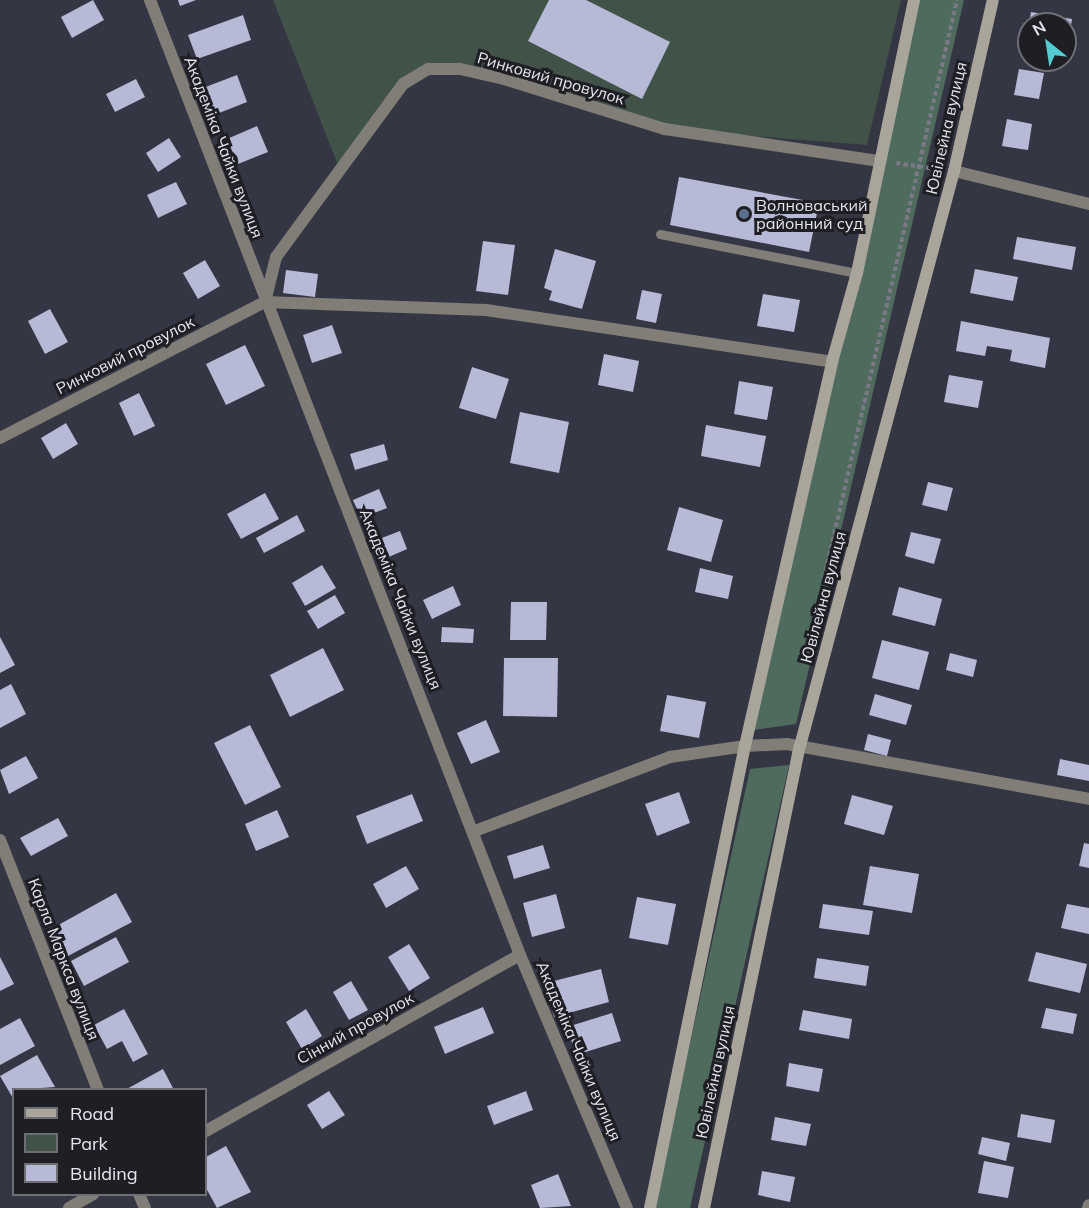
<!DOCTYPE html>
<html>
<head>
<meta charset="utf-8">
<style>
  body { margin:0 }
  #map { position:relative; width:1089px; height:1208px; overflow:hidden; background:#353644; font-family:Mulish,sans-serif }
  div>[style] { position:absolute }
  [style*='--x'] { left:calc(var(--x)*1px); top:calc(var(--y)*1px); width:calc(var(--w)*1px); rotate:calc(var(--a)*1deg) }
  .green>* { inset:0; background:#415249 }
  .forest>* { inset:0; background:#4f6b5d }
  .building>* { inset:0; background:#b7bad7 }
  .path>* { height:4px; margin-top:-2px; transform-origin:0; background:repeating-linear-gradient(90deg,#797a86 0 4.5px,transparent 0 7.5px) }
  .lane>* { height:9px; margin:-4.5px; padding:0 4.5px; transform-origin:4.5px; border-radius:4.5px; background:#807e77 }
  .street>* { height:12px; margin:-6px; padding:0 6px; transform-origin:6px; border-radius:6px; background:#807e77 }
  .secondary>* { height:12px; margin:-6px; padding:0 6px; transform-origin:6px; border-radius:6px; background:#a9a59a }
  .dots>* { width:16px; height:16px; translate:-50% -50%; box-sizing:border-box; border:3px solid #1e1e24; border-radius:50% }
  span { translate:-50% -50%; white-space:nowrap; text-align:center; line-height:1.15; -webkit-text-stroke:6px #1e1e24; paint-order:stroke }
  .street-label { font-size:16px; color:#e5e6ef }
  .poi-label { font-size:16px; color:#e5e6ef }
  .left { translate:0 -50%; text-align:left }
  .legend { position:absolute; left:12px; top:1088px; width:195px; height:108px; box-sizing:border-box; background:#1e1e24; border:2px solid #6e6e75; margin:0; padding:8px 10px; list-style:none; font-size:18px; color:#e5e6ef }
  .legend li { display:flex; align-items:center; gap:12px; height:30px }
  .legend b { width:30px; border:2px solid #6e6e75 }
  .north { position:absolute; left:1017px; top:12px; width:60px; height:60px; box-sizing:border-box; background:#1e1e24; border:2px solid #6e6e75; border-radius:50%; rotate:330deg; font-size:16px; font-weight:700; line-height:24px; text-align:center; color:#e5e6ef }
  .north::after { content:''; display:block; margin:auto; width:21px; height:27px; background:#52ccd0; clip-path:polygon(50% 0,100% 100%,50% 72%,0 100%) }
</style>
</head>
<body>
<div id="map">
  <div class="green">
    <div style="clip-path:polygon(273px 0,901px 0,867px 145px,665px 129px,504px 79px,428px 69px,403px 84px,340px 170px)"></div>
  </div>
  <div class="forest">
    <div style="clip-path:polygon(917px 0,964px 0,796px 724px,754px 730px)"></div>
    <div style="clip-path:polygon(789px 765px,690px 1208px,654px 1208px,750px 769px)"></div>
  </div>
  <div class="building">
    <div style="clip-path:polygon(93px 0,104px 20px,72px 38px,61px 17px)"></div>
    <div style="clip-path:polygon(178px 0,196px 0,180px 6px)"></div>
    <div style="clip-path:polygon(549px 0,586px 0,670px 42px,642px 99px,528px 41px)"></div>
    <div style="clip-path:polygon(1031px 12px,1072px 19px,1068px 44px,1065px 24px,1029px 24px)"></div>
    <div style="clip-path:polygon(243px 15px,251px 40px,197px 59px,188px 35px)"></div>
    <div style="clip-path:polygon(1019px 69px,1044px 73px,1039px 99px,1014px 95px)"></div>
    <div style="clip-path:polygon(237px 75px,247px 102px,214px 115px,203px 88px)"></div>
    <div style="clip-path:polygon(136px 79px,145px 97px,115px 112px,106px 94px)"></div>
    <div style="clip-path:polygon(1007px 119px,1032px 124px,1028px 150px,1002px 146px)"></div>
    <div style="clip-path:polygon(257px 126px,268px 152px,238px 164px,227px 139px)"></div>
    <div style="clip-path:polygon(169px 138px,181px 157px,158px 172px,146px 153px)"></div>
    <div style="clip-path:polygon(679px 177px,819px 203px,809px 252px,670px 225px)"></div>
    <div style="clip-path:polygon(176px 182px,187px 204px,158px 218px,147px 195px)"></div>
    <div style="clip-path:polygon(1017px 237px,1076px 247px,1072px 270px,1013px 259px)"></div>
    <div style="clip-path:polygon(483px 241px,515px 245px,508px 295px,476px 291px)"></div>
    <div style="clip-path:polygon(555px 249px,596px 261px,582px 309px,549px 300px,552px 291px,544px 288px)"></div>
    <div style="clip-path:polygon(205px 260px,220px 286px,198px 299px,183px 273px)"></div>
    <div style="clip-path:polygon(975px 269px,1018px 277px,1013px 301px,970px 293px)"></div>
    <div style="clip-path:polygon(286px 270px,318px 274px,315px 297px,283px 293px)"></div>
    <div style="clip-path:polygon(642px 290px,662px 294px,656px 323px,636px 319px)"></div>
    <div style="clip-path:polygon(763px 294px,800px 300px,794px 332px,757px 326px)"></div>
    <div style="clip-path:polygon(50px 309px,68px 342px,45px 354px,28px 321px)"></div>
    <div style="clip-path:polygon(961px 321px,1050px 338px,1045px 368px,1010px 361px,1012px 350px,987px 346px,985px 356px,956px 351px)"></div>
    <div style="clip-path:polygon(332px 325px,342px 353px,312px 363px,303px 335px)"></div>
    <div style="clip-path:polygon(245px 345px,265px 386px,226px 405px,206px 364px)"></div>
    <div style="clip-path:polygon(604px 354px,639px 361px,633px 392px,598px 385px)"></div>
    <div style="clip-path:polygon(472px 367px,509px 379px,496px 419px,459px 408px)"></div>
    <div style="clip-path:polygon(949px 375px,983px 381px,978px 408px,944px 402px)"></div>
    <div style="clip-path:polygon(739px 381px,773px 387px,767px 420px,734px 414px)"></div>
    <div style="clip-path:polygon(139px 393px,155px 426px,134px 436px,119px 403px)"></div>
    <div style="clip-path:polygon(520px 412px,569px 422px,559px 473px,510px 463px)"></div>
    <div style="clip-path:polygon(66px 423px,78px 444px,53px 459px,41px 438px)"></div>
    <div style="clip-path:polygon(706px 425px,766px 436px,760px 467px,701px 456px)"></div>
    <div style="clip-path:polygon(384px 444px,388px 460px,355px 470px,350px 454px)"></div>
    <div style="clip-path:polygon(928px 482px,953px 488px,947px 511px,922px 505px)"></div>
    <div style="clip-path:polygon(379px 489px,387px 508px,361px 518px,353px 500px)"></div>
    <div style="clip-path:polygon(265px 493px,279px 519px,241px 539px,227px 514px)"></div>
    <div style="clip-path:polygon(679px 507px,723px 520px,711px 562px,667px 550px)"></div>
    <div style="clip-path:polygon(297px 515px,305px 531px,264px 553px,256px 538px)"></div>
    <div style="clip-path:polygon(400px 531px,407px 549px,382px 560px,374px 541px)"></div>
    <div style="clip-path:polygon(911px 532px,941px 539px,934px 564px,905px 556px)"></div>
    <div style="clip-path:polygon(322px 565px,336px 588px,305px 606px,292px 583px)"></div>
    <div style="clip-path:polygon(700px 568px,733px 576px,728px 599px,695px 592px)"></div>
    <div style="clip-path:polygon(453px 586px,461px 605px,432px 619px,423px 600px)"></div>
    <div style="clip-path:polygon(899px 587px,942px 599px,935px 626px,892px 615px)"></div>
    <div style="clip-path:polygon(335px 595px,345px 613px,318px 629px,307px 611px)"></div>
    <div style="clip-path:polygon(511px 602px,547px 602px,546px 640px,510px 640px)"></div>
    <div style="clip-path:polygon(442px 627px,474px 629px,473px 643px,441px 642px)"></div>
    <div style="clip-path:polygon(0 637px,15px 665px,0 673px)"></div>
    <div style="clip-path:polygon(882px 640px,929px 652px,919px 690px,872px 678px)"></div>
    <div style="clip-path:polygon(323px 648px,344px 690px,290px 717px,270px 675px)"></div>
    <div style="clip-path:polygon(950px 653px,977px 660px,973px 677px,946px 670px)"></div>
    <div style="clip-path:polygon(504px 658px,558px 658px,557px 717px,503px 716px)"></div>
    <div style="clip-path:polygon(11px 684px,26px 714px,0 728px,0 690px)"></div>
    <div style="clip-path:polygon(875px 694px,912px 705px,906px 725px,869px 715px)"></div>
    <div style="clip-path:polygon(667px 695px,706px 702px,699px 738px,660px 731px)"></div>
    <div style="clip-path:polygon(486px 720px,500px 752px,471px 764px,457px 733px)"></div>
    <div style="clip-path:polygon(250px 725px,281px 787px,245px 805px,214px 743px)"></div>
    <div style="clip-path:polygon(868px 734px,891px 740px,887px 756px,864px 750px)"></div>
    <div style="clip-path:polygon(26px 756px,38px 778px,9px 794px,0 770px)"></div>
    <div style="clip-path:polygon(1060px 759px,1089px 765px,1089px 781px,1057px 775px)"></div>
    <div style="clip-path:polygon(679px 792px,690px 823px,657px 836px,645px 804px)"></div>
    <div style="clip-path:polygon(412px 794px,423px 821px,367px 844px,356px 816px)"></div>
    <div style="clip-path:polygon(852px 795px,893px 806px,884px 835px,844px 824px)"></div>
    <div style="clip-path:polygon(277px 810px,289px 837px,256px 851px,245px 824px)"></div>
    <div style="clip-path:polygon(58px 818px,68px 836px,31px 856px,20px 838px)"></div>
    <div style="clip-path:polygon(1084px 843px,1089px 844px,1089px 868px,1079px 866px)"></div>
    <div style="clip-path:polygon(543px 845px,550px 868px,514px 879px,507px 856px)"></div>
    <div style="clip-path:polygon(406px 866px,419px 889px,386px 908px,373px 884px)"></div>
    <div style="clip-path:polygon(870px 866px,919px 874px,912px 913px,863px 905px)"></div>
    <div style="clip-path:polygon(116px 893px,132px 922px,68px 956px,53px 928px)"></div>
    <div style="clip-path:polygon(556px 894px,565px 928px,532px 937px,523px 903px)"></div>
    <div style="clip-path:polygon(637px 897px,676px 904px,668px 945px,629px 938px)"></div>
    <div style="clip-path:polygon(823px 904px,873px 911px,869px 935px,819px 928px)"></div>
    <div style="clip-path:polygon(1067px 904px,1089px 908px,1089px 934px,1061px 928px)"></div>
    <div style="clip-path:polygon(116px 937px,129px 962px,84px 986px,71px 961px)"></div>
    <div style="clip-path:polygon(409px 944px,430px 978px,409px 991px,388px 957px)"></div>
    <div style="clip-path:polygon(1036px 952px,1087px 964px,1080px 993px,1028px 981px)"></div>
    <div style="clip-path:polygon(0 957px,14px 984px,0 991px)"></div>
    <div style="clip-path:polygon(817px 958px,869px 966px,866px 986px,814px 978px)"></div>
    <div style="clip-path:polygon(601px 969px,609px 1002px,554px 1017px,546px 983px)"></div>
    <div style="clip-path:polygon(351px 981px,368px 1010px,349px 1020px,333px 992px)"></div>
    <div style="clip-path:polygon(483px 1007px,494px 1033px,445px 1054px,434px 1027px)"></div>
    <div style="clip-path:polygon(1046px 1008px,1077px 1014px,1073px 1034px,1041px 1028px)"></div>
    <div style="clip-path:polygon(124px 1009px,148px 1054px,133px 1062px,122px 1041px,107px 1049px,94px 1025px)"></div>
    <div style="clip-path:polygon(306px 1009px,322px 1036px,302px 1049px,286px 1022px)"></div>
    <div style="clip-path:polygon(803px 1010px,852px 1019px,849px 1039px,799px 1030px)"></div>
    <div style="clip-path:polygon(612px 1013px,621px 1041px,576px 1055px,567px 1027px)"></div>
    <div style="clip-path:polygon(20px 1018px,35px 1046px,0 1065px,0 1029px)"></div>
    <div style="clip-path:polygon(37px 1055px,55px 1087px,14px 1090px,14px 1100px,0 1076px)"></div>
    <div style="clip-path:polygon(789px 1063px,823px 1069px,819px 1092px,786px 1086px)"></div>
    <div style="clip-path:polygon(163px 1069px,174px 1090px,125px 1090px)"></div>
    <div style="clip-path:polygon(329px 1091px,345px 1115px,322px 1129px,307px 1105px)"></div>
    <div style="clip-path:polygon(526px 1091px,533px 1110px,494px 1125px,487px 1106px)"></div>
    <div style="clip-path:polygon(1021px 1114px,1055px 1120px,1051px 1143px,1017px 1137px)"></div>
    <div style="clip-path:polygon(775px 1117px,811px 1124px,806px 1146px,771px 1140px)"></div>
    <div style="clip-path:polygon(982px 1137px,1010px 1143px,1006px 1161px,978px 1154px)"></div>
    <div style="clip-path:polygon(226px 1146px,251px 1192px,217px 1208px,206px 1188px,206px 1157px)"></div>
    <div style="clip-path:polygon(984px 1161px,1014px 1167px,1008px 1198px,978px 1193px)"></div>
    <div style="clip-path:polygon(762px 1171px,795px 1177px,790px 1202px,758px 1195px)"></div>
    <div style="clip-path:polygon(558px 1174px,571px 1206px,540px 1208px,531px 1185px)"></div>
  </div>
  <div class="path">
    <div style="--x:896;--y:163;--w:40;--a:8.5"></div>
    <div style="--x:824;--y:578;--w:593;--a:-77.04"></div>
  </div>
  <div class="lane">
    <div style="--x:660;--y:234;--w:201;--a:11.2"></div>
  </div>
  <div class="street">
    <div style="--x:150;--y:0;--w:1024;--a:68.82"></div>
    <div style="--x:520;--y:955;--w:275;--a:67.1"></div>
    <div style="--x:954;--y:171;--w:139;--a:13.7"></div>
    <div style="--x:265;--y:302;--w:46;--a:-76.3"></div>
    <div style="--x:276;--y:257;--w:215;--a:-53.7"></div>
    <div style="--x:403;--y:84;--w:29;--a:-31"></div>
    <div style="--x:428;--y:69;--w:32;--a:0"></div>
    <div style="--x:460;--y:69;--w:45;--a:12.8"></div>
    <div style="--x:504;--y:79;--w:169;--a:17.3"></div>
    <div style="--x:665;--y:129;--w:217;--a:8.5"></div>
    <div style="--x:0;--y:438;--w:298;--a:-27.2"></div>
    <div style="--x:265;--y:302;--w:221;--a:2.1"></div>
    <div style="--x:486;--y:310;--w:350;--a:8.5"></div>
    <div style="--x:475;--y:831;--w:209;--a:-20.8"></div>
    <div style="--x:670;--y:757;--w:76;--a:-8.3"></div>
    <div style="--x:745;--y:746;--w:42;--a:-2.7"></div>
    <div style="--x:787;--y:744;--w:307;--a:10.3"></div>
    <div style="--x:0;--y:840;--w:269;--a:68.6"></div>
    <div style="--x:206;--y:1131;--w:360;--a:-29.3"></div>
    <div style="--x:139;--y:1194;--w:15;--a:67"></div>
    <div style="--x:69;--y:1208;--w:28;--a:-30"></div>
    <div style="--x:1088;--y:1208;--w:3;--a:-72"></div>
  </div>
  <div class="secondary">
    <div style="--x:650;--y:1208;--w:472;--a:-78.4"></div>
    <div style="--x:745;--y:746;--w:394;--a:-77.2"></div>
    <div style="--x:832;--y:362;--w:92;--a:-74.3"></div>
    <div style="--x:857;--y:273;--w:279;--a:-78.2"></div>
    <div style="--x:704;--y:1208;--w:472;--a:-78.3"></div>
    <div style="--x:800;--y:746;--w:595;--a:-75.01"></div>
    <div style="--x:954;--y:171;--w:175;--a:-77.2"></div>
  </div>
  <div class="dots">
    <div style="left:744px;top:214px;background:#5c6f8a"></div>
  </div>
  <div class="street-label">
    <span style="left:551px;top:78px;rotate:16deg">Ринковий провулок</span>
    <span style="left:946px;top:128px;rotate:-77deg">Ювілейна вулиця</span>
    <span style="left:224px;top:147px;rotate:69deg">Академіка Чайки вулиця</span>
    <span style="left:125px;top:355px;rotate:-27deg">Ринковий провулок</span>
    <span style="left:823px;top:597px;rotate:-75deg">Ювілейна вулиця</span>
    <span style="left:401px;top:599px;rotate:68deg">Академіка Чайки вулиця</span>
    <span style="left:64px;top:959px;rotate:69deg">Карла Маркса вулиця</span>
    <span style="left:355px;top:1028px;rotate:-29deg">Сінний провулок</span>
    <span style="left:579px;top:1051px;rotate:67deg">Академіка Чайки вулиця</span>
    <span style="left:715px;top:1072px;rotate:-78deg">Ювілейна вулиця</span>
  </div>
  <div class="poi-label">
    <span class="left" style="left:756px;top:214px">Волноваський<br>районний суд</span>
  </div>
  <ul class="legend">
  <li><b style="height:8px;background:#a9a59a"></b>Road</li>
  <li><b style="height:16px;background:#415249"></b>Park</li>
  <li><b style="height:16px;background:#b7bad7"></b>Building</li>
  </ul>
  <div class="north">N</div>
</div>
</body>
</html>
